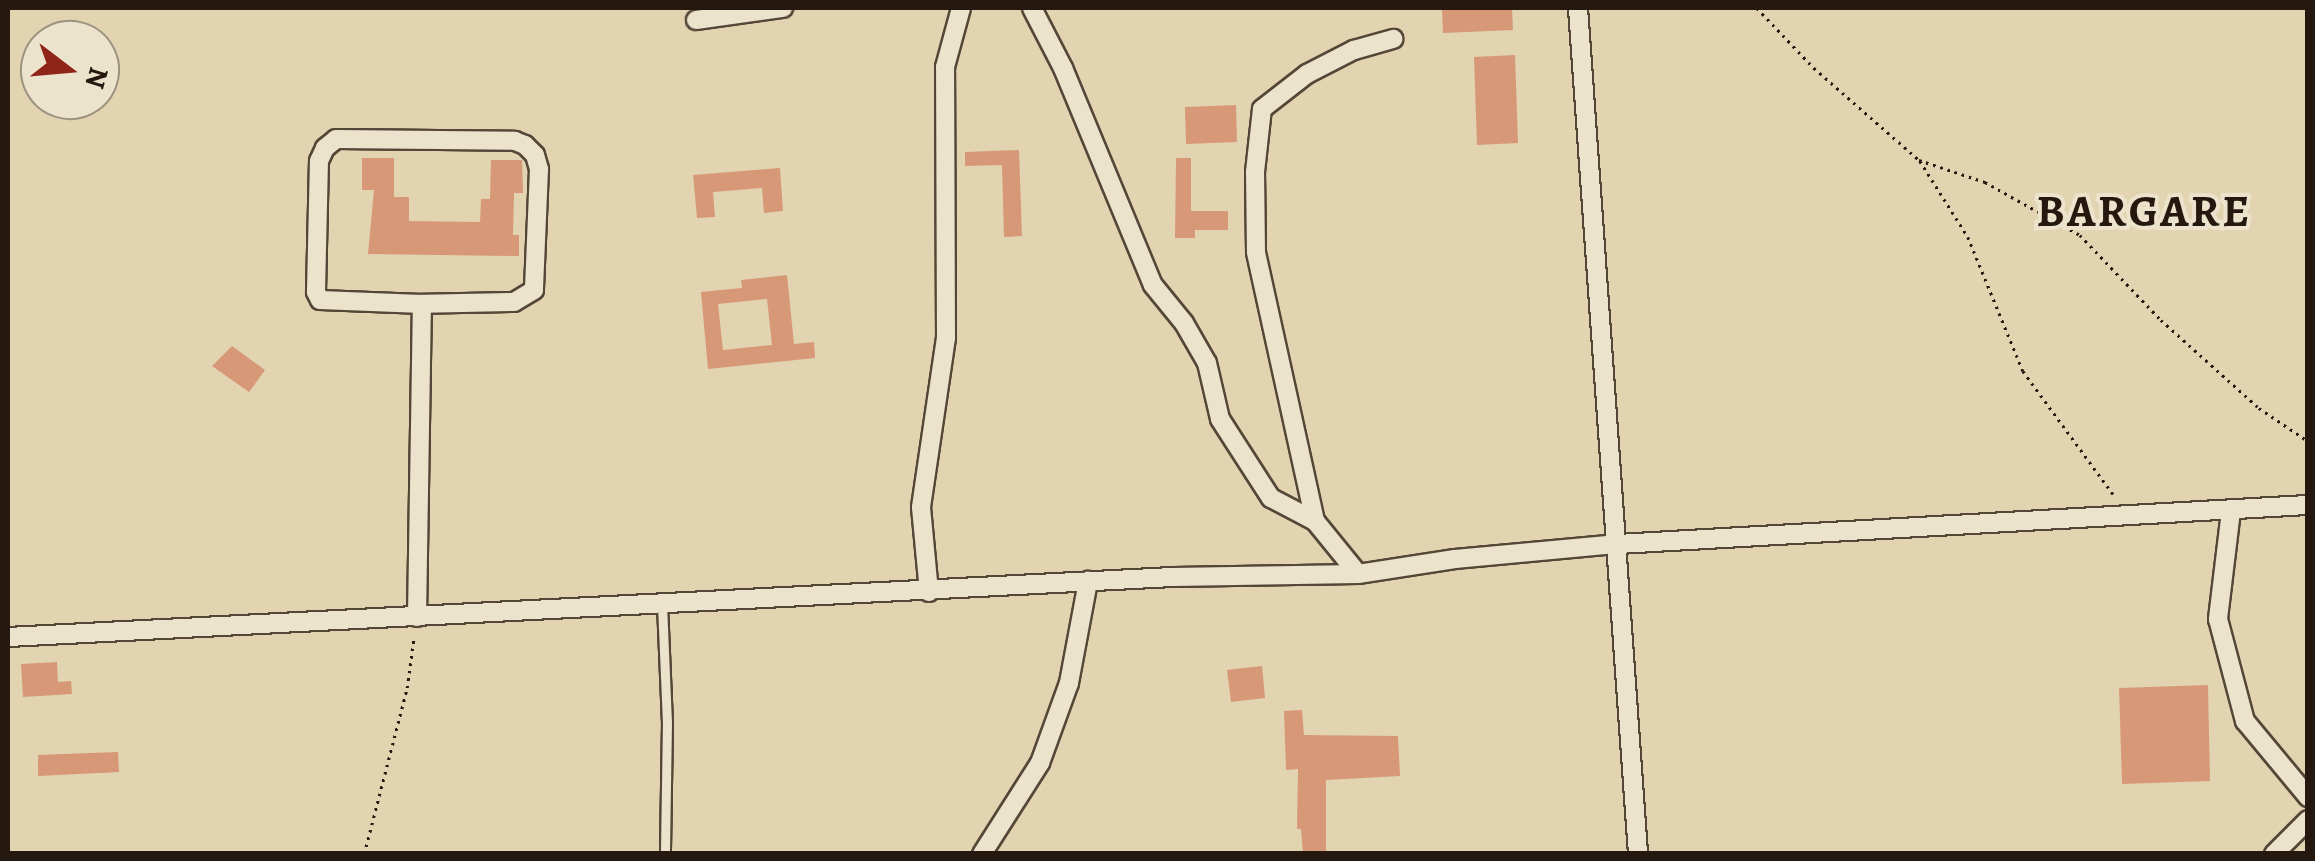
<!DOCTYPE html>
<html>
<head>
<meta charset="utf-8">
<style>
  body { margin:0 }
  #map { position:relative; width:2315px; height:861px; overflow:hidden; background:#e2d4b1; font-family:Alegreya,serif }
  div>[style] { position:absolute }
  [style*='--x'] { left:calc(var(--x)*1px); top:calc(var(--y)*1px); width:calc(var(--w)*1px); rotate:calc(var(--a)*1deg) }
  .building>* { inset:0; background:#d79877 }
  .path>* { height:2.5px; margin-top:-1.25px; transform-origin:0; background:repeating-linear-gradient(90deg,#24180f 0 2.5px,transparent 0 7.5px) }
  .roads { filter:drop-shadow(2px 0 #544738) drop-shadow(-2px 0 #544738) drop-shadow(0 2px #544738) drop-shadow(0 -2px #544738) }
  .lane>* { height:9px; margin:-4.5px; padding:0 4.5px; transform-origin:4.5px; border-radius:4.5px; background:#ece3cc }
  .street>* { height:18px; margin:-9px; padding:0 9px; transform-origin:9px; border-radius:9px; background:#ece3cc }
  span { translate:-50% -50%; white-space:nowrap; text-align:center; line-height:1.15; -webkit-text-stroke:8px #ece3cc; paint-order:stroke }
  .district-label { font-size:45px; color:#24180f; font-weight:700; letter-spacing:2.5px }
  .frame { position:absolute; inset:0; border:10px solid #24180f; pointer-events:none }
  .north { position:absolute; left:20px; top:20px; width:100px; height:100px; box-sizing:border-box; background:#ece3cc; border:2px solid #9c9280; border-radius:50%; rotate:106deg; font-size:28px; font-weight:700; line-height:40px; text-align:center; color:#24180f }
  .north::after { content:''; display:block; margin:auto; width:35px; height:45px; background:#8f2418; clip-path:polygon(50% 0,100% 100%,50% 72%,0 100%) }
</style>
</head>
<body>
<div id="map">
  <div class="building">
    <div style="clip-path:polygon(1442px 8px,1512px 8px,1513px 30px,1443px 33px)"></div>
    <div style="clip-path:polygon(1515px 55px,1518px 143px,1477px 145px,1474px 57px)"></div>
    <div style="clip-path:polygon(1236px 105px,1237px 142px,1186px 144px,1185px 107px)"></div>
    <div style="clip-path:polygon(1019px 150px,1022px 236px,1004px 237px,1002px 165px,965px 166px,965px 152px)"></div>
    <div style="clip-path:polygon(362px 158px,394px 158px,394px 197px,409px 197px,409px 221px,480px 222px,481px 199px,490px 199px,491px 160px,522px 160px,523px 193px,514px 193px,513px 235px,519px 235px,519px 256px,368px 254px,374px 190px,362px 190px)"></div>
    <div style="clip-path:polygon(1176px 158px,1191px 158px,1191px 211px,1228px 211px,1228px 230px,1195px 230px,1195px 238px,1175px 238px)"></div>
    <div style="clip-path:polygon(780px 168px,783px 211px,764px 213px,762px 188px,713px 192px,715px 217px,697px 218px,693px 175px)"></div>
    <div style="clip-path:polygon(evenodd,787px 275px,794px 344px,814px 342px,815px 358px,708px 369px,701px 292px,742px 288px,741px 280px,787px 275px,767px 299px,772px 345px,723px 350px,718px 304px,767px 299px)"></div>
    <div style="clip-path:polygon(232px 346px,265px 370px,249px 392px,212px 366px)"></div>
    <div style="clip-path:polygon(57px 662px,58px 682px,71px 681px,72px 694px,23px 697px,21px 664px)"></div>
    <div style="clip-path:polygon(1262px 666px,1265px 698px,1231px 702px,1227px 670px)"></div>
    <div style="clip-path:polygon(2208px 685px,2210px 781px,2122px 784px,2119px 688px)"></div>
    <div style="clip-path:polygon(1302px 710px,1304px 735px,1398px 736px,1400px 776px,1326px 780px,1326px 854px,1303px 854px,1301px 829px,1297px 829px,1298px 769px,1286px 770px,1284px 711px)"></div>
    <div style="clip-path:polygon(118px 752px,119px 772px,38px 776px,38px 755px)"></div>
  </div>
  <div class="path">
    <div style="--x:1757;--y:8;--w:83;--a:46.5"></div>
    <div style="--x:1814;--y:68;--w:140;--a:41.2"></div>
    <div style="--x:1919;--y:160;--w:70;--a:18.4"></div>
    <div style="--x:1985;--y:182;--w:109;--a:29.2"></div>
    <div style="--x:2080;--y:235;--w:117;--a:46.4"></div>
    <div style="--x:2161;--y:320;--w:132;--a:41.9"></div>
    <div style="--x:2259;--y:408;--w:59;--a:34"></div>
    <div style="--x:1920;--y:161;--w:90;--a:57.7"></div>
    <div style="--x:1968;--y:237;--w:145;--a:67.7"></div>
    <div style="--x:2023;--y:371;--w:157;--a:53.8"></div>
    <div style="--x:364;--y:854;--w:171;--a:-75.5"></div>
    <div style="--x:407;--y:688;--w:52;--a:-82.3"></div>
  </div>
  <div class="roads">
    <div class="lane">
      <div style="--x:662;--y:604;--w:118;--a:87.6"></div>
      <div style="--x:667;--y:722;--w:132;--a:90.9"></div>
    </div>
    <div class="street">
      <div style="--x:1032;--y:8;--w:68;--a:62.7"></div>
      <div style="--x:1063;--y:68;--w:235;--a:67.5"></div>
      <div style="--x:1153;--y:285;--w:49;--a:50.8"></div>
      <div style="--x:1184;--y:323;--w:46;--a:60.1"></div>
      <div style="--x:1207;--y:363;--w:57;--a:76.9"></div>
      <div style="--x:1220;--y:419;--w:94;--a:57.2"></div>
      <div style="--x:1271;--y:498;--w:50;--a:27.6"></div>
      <div style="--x:1315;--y:521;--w:68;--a:50.9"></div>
      <div style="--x:1578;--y:8;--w:848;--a:85.94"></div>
      <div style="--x:696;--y:20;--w:88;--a:-7.9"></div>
      <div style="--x:2231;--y:511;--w:109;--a:96.9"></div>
      <div style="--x:2218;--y:619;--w:106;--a:75.2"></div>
      <div style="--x:2245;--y:721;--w:99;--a:50.3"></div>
      <div style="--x:1315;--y:521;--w:275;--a:-102.4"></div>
      <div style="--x:1256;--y:252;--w:80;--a:-90.7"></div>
      <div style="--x:1255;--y:172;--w:63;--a:-83.7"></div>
      <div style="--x:1262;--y:109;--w:57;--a:-37.9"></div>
      <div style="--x:1307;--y:74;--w:53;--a:-27.1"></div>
      <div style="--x:1354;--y:50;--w:41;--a:-15.8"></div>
      <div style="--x:929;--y:592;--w:85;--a:-95.4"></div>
      <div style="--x:921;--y:507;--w:171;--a:-81.6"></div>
      <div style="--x:946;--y:338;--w:271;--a:-90.2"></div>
      <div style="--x:945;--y:67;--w:61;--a:-74.8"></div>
      <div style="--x:417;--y:617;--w:313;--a:-89.1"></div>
      <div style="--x:422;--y:304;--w:102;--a:-177.8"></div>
      <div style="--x:320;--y:300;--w:9;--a:-117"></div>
      <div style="--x:316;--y:292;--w:131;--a:-88.7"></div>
      <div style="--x:319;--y:161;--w:14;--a:-65"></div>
      <div style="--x:325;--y:148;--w:14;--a:-39"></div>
      <div style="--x:336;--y:139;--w:179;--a:0.6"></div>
      <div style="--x:515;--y:141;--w:11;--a:22"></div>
      <div style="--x:525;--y:145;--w:14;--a:45"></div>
      <div style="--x:535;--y:155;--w:15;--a:74"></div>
      <div style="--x:539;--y:169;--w:121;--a:92.4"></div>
      <div style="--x:534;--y:290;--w:23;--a:149"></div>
      <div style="--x:514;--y:302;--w:92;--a:178.8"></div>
      <div style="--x:8;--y:637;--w:1167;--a:-2.95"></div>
      <div style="--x:1173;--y:577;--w:185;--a:-0.9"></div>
      <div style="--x:1358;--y:574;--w:98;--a:-8.8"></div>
      <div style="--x:1455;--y:559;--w:164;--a:-5.3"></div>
      <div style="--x:1618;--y:544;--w:691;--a:-3.24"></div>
      <div style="--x:982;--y:854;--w:108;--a:-57.5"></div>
      <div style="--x:1040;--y:763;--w:85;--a:-70.1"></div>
      <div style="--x:1069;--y:683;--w:104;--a:-79.4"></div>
      <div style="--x:2274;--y:854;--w:48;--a:-45"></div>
    </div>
  </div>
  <div class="district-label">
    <span style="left:2144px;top:212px">BARGARE</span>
  </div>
  <div class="frame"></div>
  <div class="north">N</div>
</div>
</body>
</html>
